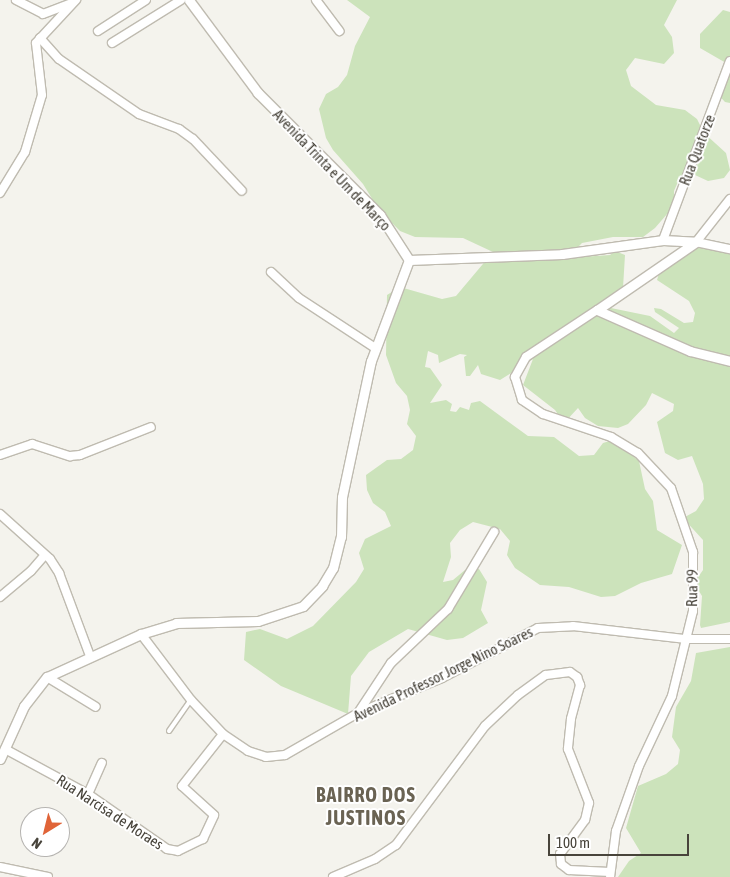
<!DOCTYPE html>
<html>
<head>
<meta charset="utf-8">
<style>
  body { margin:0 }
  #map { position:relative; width:730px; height:877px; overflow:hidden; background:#f4f3ed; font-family:"Asap Condensed",sans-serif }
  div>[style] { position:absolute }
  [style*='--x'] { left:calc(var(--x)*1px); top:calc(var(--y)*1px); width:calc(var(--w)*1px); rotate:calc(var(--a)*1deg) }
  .green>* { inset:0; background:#cce3bb }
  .roads { filter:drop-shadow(1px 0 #bfbbb0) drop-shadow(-1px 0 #bfbbb0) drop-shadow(0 1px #bfbbb0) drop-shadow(0 -1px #bfbbb0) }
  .service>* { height:4px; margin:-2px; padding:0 2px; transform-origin:2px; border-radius:2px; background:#fff }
  .minor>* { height:8px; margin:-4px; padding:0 4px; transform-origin:4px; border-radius:4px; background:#fff }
  .tertiary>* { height:9px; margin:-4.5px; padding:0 4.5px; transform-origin:4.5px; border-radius:4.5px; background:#fff }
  span { translate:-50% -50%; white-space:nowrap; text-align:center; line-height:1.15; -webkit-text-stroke:4px #fff; paint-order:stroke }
  .street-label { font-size:15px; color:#48443b }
  .district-label { font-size:20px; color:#6a6353; font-weight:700; letter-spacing:1px }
  .north { position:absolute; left:20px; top:807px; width:50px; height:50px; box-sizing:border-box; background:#fff; border:1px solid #b6b4b1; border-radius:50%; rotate:216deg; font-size:14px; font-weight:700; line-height:20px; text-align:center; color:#48443b }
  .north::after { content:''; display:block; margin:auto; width:18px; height:22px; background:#e06438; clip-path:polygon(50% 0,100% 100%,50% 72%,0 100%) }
  .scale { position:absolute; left:548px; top:834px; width:141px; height:22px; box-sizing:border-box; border:2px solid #48443b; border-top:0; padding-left:6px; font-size:15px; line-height:18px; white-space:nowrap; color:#48443b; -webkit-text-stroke:4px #fff; paint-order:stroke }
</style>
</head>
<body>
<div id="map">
  <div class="green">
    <div style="clip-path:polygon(347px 0,677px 0,664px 25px,672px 37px,674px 53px,664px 64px,635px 58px,626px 70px,631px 86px,656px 105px,685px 110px,697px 119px,704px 133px,726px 153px,730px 170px,724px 178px,708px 181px,695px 175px,680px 177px,674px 191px,674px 206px,655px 228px,643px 237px,613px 237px,582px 243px,573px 252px,581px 257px,610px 255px,615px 251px,625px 255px,623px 288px,606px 307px,650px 316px,674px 333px,679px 328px,655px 312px,654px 308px,661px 309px,684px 323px,693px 322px,695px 313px,689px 301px,657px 280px,661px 267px,698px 242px,730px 245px,730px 622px,701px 628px,700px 625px,702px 596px,694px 583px,703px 570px,703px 540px,683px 518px,696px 511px,704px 499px,703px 484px,692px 456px,678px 460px,665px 453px,657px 422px,673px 411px,674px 404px,652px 393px,646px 405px,628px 424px,618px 428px,598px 426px,585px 418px,578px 408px,564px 423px,555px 410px,523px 385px,533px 359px,500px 380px,481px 374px,478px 365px,470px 376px,466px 376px,464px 357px,467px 355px,460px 354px,439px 363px,438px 355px,428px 351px,425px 367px,430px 368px,442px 385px,430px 403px,446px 400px,452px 404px,450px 411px,456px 412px,460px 407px,469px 410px,471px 403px,480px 401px,528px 436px,554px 437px,579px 456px,594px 455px,603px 443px,613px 440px,639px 461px,645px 489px,653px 501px,657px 530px,682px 545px,672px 574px,641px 583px,615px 596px,601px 597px,569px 587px,540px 585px,515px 568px,507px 555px,510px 541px,500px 529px,473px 522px,460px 530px,450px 543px,451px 557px,443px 582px,453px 580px,465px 570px,479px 569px,487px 582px,481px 610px,488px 623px,463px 638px,447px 640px,408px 629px,369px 652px,351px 676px,348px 714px,281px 686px,244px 660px,246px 632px,260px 629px,287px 639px,313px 626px,356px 582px,364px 569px,359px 553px,365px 539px,391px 526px,385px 512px,373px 503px,367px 490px,366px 475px,387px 460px,401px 459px,413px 450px,416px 436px,407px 424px,410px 410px,407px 396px,396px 383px,386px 355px,387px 295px,400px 287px,442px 299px,456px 296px,493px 252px,463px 238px,415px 237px,400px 231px,379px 210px,363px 184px,333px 150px,326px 138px,319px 109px,326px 94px,338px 87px,347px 75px,355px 46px,370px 17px)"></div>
    <div style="clip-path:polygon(723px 10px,730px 12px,730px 103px,725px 102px,714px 90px,726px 63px,700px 48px,700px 34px)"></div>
    <div style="clip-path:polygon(730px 647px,730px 877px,618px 877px,629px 861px,641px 853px,626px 828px,638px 786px,666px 774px,678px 764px,680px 750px,672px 737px,676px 707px,691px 681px,696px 653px)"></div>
  </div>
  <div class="roads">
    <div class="service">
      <div style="--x:169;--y:731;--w:38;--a:-55"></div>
    </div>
    <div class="minor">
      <div style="--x:16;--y:0;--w:30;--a:27"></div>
      <div style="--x:43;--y:14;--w:28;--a:-21"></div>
      <div style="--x:316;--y:0;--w:39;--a:53"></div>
      <div style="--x:98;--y:31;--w:57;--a:-32.9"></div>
      <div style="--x:40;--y:38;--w:28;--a:48"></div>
      <div style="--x:59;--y:59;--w:97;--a:34.5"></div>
      <div style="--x:139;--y:114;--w:43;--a:20.6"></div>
      <div style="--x:179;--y:129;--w:17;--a:36"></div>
      <div style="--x:193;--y:139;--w:71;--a:46.7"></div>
      <div style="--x:112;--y:43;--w:81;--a:-31.9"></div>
      <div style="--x:0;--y:193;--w:48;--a:-58.6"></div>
      <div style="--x:25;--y:152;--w:59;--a:-73.4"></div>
      <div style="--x:42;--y:95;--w:52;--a:-96.6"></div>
      <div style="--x:36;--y:43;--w:59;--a:-47.1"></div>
      <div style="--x:730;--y:199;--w:55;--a:128.3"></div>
      <div style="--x:696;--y:242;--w:35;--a:12"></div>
      <div style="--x:663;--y:240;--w:191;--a:-69.5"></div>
      <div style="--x:271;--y:272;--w:38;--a:43"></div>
      <div style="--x:299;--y:298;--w:91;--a:33.3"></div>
      <div style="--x:597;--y:310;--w:85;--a:146.5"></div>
      <div style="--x:526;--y:357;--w:23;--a:119"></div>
      <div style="--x:515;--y:377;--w:24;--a:73"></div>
      <div style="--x:522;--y:400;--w:25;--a:34"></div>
      <div style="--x:543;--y:414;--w:72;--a:18.7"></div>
      <div style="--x:611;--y:437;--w:31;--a:31"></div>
      <div style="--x:638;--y:453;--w:48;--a:46.7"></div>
      <div style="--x:671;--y:488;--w:68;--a:71"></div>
      <div style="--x:693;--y:552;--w:59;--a:90"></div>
      <div style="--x:693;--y:611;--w:88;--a:103.9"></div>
      <div style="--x:672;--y:696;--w:77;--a:115.2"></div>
      <div style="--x:639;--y:766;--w:69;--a:109.5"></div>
      <div style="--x:616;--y:831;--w:46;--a:97.4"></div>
      <div style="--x:0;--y:455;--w:34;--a:-19"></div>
      <div style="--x:32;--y:444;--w:40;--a:18"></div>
      <div style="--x:70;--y:456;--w:10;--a:-6"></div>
      <div style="--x:80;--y:455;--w:76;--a:-21.5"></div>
      <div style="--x:0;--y:514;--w:67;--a:42"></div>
      <div style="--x:50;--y:559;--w:17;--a:57"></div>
      <div style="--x:59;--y:573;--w:89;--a:69.5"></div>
      <div style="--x:0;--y:597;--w:40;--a:-40"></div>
      <div style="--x:31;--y:571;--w:21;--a:-49"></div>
      <div style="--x:141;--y:634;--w:83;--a:52.9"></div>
      <div style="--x:191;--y:700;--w:47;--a:46.7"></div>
      <div style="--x:223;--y:734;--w:30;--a:34"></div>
      <div style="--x:248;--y:751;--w:19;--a:18"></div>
      <div style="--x:266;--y:757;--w:19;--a:-6"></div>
      <div style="--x:285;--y:755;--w:84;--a:-29.9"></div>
      <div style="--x:358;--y:713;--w:91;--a:-22.6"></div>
      <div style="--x:442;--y:678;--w:108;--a:-27.5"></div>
      <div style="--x:538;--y:628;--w:35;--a:-3"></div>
      <div style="--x:573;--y:626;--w:114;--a:6.6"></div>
      <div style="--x:686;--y:639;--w:44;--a:0"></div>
      <div style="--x:47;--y:677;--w:57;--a:31.5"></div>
      <div style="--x:358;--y:713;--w:60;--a:-56.6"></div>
      <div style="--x:391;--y:663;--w:79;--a:-43.5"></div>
      <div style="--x:448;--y:609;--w:90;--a:-59.1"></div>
      <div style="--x:5;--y:749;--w:94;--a:28.5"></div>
      <div style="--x:88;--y:794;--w:96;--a:34.8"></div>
      <div style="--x:167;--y:849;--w:11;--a:10"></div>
      <div style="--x:178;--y:851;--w:28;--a:-26"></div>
      <div style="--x:203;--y:839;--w:26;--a:-65"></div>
      <div style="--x:214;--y:815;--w:43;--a:-137.8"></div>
      <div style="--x:182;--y:786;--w:66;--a:-51.7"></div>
      <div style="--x:88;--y:794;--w:34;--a:-66"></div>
      <div style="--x:0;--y:867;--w:49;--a:11.8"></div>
      <div style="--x:333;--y:877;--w:46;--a:-23.2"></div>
      <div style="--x:375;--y:859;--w:25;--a:-34"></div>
      <div style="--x:396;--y:845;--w:149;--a:-53.2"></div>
      <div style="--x:485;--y:726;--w:45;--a:-43.2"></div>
      <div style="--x:518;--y:695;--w:34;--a:-36"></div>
      <div style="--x:546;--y:675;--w:24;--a:-7"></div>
      <div style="--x:570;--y:672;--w:9;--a:36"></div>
      <div style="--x:577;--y:677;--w:9;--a:69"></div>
      <div style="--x:580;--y:685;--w:35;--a:105"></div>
      <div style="--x:571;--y:719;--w:30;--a:96"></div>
      <div style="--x:568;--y:749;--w:58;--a:68.7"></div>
      <div style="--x:589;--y:803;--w:17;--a:103"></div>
      <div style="--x:585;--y:820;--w:42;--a:126.3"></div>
      <div style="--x:560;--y:854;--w:10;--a:84"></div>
      <div style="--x:561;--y:864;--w:10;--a:37"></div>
      <div style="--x:569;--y:870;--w:41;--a:2.8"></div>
    </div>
    <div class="tertiary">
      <div style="--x:409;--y:260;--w:153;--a:-2.2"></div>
      <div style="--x:562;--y:254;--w:102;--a:-7.9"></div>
      <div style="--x:663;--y:240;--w:33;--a:3"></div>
      <div style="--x:597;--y:310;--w:102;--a:23.8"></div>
      <div style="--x:690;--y:351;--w:41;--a:14"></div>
      <div style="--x:597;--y:310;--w:120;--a:-34.5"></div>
      <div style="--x:0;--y:759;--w:58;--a:-65.6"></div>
      <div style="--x:24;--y:706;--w:37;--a:-52"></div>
      <div style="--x:47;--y:677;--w:103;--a:-24.6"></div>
      <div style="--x:141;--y:634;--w:37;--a:-17"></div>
      <div style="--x:176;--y:623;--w:82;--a:-1.4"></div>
      <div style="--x:258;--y:621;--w:47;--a:-18.4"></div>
      <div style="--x:303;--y:606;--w:28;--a:-46"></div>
      <div style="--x:322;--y:586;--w:21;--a:-59"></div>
      <div style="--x:333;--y:568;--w:32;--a:-76"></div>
      <div style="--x:341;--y:537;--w:40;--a:-88.6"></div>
      <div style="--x:342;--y:497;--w:139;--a:-78"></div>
      <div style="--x:371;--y:361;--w:108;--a:-69.4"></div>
      <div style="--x:409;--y:260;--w:54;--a:-122.8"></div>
      <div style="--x:380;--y:215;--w:173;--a:-135"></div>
      <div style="--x:258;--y:93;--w:116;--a:-126.6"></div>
    </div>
  </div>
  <div class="street-label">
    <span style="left:697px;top:150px;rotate:-69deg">Rua Quatorze</span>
    <span style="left:332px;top:170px;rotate:46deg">Avenida Trinta e Um de Março</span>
    <span style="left:692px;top:588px;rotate:-89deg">Rua 99</span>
    <span style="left:443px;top:674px;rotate:-26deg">Avenida Professor Jorge Nino Soares</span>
    <span style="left:110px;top:812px;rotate:33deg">Rua Narcisa de Moraes</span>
  </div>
  <div class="district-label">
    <span style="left:366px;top:806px">BAIRRO DOS<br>JUSTINOS</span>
  </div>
  <div class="north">N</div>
  <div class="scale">100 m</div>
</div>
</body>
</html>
